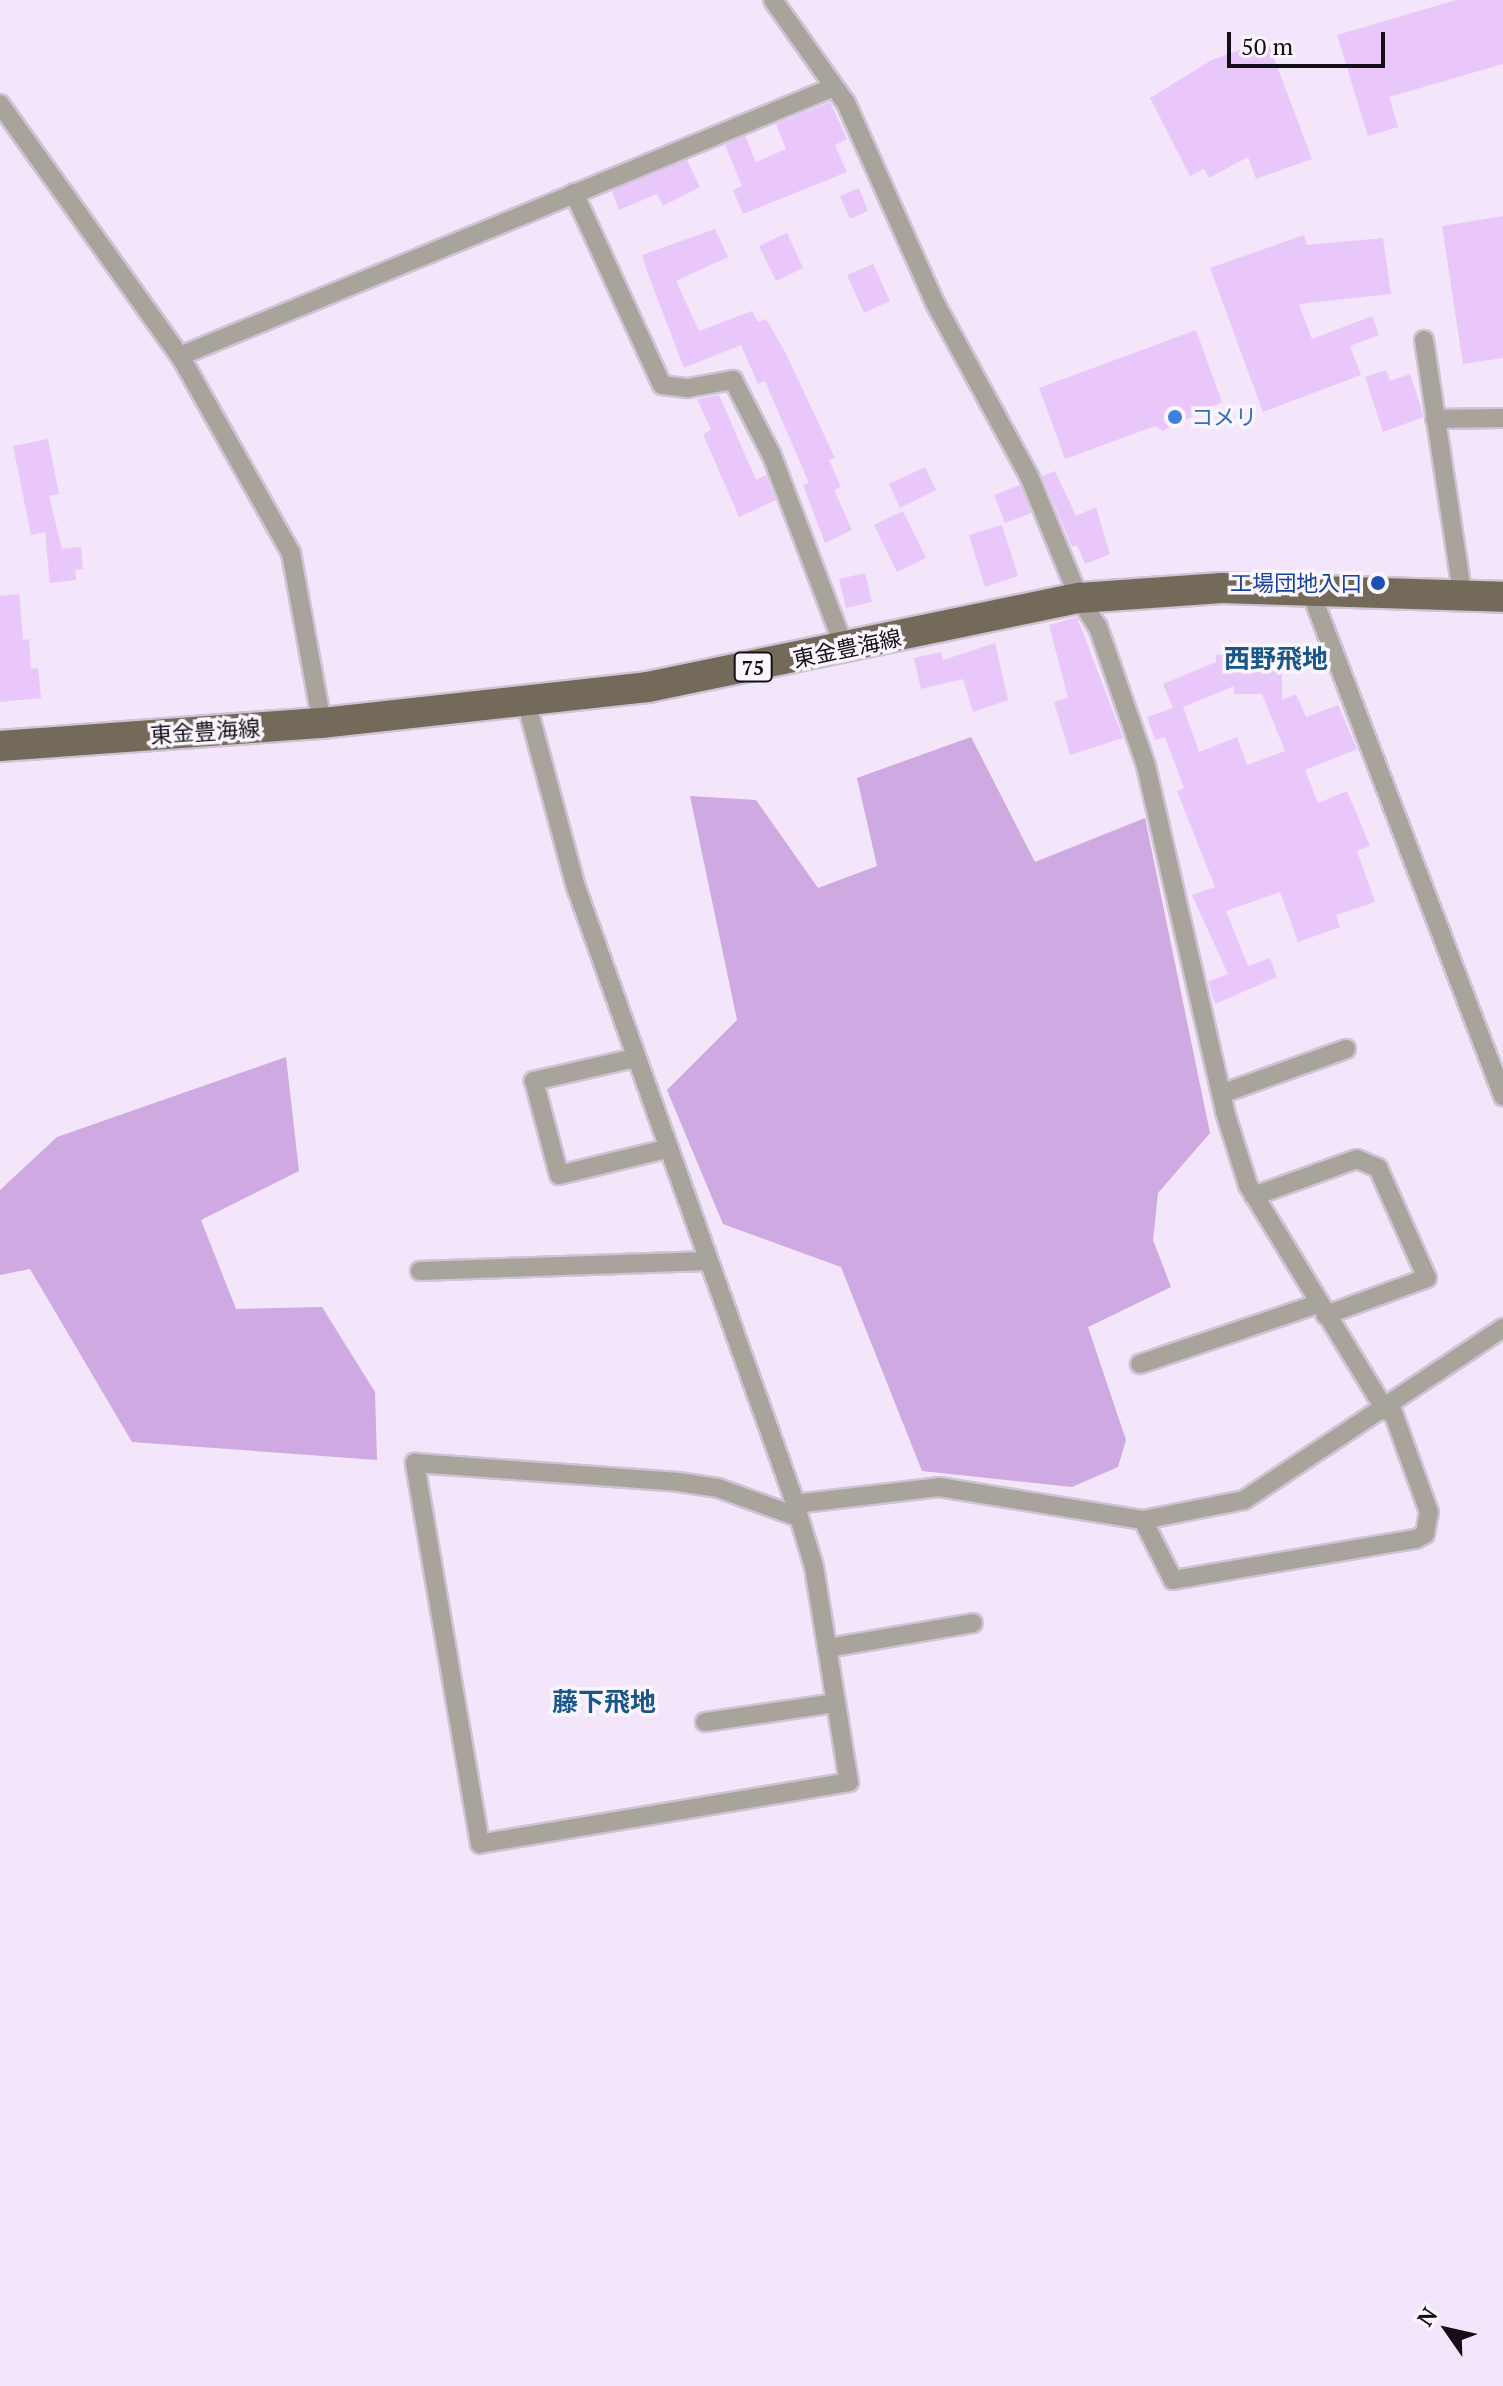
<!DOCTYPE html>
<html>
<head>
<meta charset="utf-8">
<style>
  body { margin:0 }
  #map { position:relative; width:1503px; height:2386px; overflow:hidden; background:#f3e5fa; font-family:"PT Serif","Noto Sans JP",serif }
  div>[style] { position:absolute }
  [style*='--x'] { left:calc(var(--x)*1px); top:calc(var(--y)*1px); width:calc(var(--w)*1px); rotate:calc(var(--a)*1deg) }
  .green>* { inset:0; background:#cfa9e1 }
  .building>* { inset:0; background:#eac7fb }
  .roads { filter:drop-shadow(2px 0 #cfc3d6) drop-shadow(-2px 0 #cfc3d6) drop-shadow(0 2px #cfc3d6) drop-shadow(0 -2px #cfc3d6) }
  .street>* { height:18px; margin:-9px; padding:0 9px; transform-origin:9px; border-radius:9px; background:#a9a49b }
  .primary>* { height:30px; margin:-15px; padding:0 15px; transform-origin:15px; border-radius:15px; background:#736a59 }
  .dots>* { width:22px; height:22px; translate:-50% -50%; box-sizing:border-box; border:4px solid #fbf5fe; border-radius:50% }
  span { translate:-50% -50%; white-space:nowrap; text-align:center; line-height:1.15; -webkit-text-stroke:7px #fbf5fe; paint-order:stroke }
  .shield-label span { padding:2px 6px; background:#fbf5fe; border:2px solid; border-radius:6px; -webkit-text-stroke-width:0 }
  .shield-label { font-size:20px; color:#140f16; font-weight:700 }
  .shop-label { font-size:22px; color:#366cbe }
  .left { translate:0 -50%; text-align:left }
  .transit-label { font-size:22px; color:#164399 }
  .right { translate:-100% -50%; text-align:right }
  .street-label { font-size:22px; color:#140f16 }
  .quarter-label { font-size:26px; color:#1a5787; font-weight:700 }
  .north { position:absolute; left:1407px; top:2290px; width:80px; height:80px; -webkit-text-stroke:6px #fbf5fe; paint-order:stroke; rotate:304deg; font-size:22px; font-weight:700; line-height:32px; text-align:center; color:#140f16 }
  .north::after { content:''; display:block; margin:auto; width:28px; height:36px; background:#140f16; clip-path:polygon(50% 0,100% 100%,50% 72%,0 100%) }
  .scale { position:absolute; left:1227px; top:32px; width:158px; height:36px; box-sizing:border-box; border:4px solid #140f16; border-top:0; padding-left:10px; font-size:24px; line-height:28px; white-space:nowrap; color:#140f16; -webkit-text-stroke:6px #fbf5fe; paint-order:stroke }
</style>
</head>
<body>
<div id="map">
  <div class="green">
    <div style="clip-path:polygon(971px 737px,1035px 862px,1145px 818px,1210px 1133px,1158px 1193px,1153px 1240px,1171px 1287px,1088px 1327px,1126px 1440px,1118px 1467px,1072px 1487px,922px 1471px,841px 1267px,723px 1224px,667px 1090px,737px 1020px,690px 796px,756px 800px,818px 888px,877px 866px,857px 778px)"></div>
    <div style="clip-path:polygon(286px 1057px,299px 1171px,201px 1220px,236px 1309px,322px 1307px,375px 1392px,377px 1460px,132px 1442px,30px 1269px,0 1275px,0 1190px,57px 1137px)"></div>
  </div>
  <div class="building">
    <div style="clip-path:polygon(1456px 0,1503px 0,1503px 64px,1389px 97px,1398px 127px,1368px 136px,1337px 35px)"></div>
    <div style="clip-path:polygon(1267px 40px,1312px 159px,1256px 179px,1248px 157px,1209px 178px,1204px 169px,1190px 176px,1150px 98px,1212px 60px)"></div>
    <div style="clip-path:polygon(830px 102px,847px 139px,835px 145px,847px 172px,743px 214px,733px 190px,742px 186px,725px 145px,745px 136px,756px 162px,786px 149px,776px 124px)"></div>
    <div style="clip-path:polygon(687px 160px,700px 187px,663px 206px,657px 194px,619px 210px,612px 191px)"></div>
    <div style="clip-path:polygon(859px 188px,868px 211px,850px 219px,840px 196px)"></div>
    <div style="clip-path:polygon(1503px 216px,1503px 358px,1463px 364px,1442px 226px)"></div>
    <div style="clip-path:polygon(715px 229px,728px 257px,676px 281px,699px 331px,752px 311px,758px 322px,766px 319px,785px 352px,835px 458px,829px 460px,841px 487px,834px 490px,852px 530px,825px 543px,803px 485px,809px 483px,765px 381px,758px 384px,741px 345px,684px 368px,648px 274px,642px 255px)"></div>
    <div style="clip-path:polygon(787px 233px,803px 268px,776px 281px,759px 246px)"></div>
    <div style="clip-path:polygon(1304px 235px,1307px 245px,1383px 238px,1391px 294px,1299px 304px,1312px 339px,1372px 316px,1379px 335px,1350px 346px,1361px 375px,1263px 412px,1210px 268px)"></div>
    <div style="clip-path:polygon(873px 264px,890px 301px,864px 313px,847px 275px)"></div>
    <div style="clip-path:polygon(1196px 330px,1222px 402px,1163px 431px,1155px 426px,1065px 459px,1039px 388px)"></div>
    <div style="clip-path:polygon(1386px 370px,1390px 381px,1410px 374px,1424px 417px,1383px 432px,1365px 377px)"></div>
    <div style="clip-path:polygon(719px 395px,756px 480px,766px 475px,776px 500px,739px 517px,703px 434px,711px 430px,697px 399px)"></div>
    <div style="clip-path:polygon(48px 439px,59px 494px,49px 496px,62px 549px,81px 547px,83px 569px,75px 570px,76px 580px,50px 583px,45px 532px,31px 535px,13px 446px)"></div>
    <div style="clip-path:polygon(925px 467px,936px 490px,900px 508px,889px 484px)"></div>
    <div style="clip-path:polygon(1055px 471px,1076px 516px,1096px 507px,1110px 554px,1085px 564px,1077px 545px,1072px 547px,1042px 476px)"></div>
    <div style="clip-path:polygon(1020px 485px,1031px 513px,1005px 523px,994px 495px)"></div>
    <div style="clip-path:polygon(903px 511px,926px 558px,897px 572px,874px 525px)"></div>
    <div style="clip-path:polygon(1002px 525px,1018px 576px,985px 587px,969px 535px)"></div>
    <div style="clip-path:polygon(865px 573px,872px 602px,846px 608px,839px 579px)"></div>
    <div style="clip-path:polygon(19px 594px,23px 640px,29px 639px,31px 669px,38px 668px,41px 698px,0 702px,0 596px)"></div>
    <div style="clip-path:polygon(1077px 617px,1123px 738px,1070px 755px,1054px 702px,1068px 698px,1049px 625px)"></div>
    <div style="clip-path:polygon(995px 643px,1008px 700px,973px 712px,963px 679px,921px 689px,914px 658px,941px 652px,943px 660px)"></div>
    <div style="clip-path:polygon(evenodd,1256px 654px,1282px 658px,1282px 700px,1296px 694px,1306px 717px,1338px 705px,1357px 749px,1305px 770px,1318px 803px,1347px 791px,1370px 846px,1357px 851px,1375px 902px,1336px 915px,1340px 927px,1298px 942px,1280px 892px,1226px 911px,1248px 966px,1270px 958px,1277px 977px,1215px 1004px,1208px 982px,1228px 974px,1192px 895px,1215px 887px,1177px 791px,1184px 788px,1165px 737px,1155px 740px,1147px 717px,1173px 708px,1163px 684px,1216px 662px,1216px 655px,1256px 654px,1234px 686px,1234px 694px,1262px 694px,1285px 751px,1247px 765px,1237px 737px,1199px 752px,1183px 707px,1234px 686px)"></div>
  </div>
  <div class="roads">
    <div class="street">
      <div style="--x:773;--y:0;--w:126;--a:54.7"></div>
      <div style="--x:846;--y:103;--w:219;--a:66"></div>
      <div style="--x:935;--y:303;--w:197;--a:61.5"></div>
      <div style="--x:1029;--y:476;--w:132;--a:67.7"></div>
      <div style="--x:1079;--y:598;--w:35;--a:57"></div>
      <div style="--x:1098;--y:627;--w:147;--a:70.9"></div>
      <div style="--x:1146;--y:766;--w:355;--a:77.1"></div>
      <div style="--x:1225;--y:1112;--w:77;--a:72.5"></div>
      <div style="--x:1248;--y:1185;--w:265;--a:58.6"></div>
      <div style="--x:0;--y:104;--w:310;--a:54.5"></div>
      <div style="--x:180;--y:356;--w:226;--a:60.6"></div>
      <div style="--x:291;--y:553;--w:173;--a:79.7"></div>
      <div style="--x:574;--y:193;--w:211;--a:65.4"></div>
      <div style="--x:662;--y:385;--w:26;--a:7"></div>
      <div style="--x:688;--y:388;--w:46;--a:-10.1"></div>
      <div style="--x:733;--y:380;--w:85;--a:62.8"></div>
      <div style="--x:772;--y:456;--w:206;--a:69.3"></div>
      <div style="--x:1424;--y:340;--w:260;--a:81.4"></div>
      <div style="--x:180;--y:356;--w:707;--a:-22.36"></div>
      <div style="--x:1435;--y:419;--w:68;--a:-0.8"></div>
      <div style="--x:1310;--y:590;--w:542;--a:69.12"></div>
      <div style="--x:526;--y:701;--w:193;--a:75"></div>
      <div style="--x:576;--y:887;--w:644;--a:70.41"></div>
      <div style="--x:792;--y:1494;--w:76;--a:73.2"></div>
      <div style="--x:814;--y:1567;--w:218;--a:80.8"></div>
      <div style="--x:849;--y:1782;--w:374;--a:170.5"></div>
      <div style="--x:480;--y:1844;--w:387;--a:-99.7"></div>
      <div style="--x:415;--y:1463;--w:264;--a:4.1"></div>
      <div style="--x:678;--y:1482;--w:40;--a:8.5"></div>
      <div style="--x:718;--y:1488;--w:85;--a:19.9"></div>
      <div style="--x:635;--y:1058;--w:104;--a:167.2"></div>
      <div style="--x:534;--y:1081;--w:97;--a:75.1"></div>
      <div style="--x:559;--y:1175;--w:110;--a:-13.7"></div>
      <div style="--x:1221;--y:1094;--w:133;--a:-19.8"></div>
      <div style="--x:1254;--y:1196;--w:109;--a:-19.8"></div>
      <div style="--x:1357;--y:1159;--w:23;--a:23"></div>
      <div style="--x:1378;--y:1168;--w:120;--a:66"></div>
      <div style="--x:1427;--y:1278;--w:108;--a:159.9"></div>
      <div style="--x:420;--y:1271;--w:285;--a:-2"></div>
      <div style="--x:1140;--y:1364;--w:187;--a:-18.7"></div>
      <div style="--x:795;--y:1504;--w:145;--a:-6.7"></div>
      <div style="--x:939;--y:1487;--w:207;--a:9.2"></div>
      <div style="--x:1143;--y:1520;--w:103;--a:-11.2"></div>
      <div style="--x:1244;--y:1500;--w:311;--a:-33.6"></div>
      <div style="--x:1143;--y:1520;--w:67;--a:63.4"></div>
      <div style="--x:1173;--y:1580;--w:246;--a:-9.6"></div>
      <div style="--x:1416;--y:1539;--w:10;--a:-29"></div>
      <div style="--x:1425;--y:1534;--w:22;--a:-80"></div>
      <div style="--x:1429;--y:1512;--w:112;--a:-109.9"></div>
      <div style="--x:827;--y:1648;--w:148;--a:-9.7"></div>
      <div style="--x:705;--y:1722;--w:132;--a:-8.3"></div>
    </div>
    <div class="primary">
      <div style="--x:0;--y:746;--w:323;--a:-4.1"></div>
      <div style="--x:322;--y:723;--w:328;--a:-6.3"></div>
      <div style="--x:648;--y:687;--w:440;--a:-11.7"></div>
      <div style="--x:1079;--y:598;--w:143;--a:-4"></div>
      <div style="--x:1222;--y:588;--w:281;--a:1.8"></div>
    </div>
  </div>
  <div class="dots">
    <div style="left:1175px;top:417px;background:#3f7fe0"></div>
    <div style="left:1378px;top:583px;background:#1a4fb4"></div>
  </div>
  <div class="shield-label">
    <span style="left:753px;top:667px">75</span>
  </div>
  <div class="shop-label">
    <span class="left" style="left:1191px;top:417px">コメリ</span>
  </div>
  <div class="transit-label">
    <span class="right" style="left:1362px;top:583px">工場団地入口</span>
  </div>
  <div class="street-label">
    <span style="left:847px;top:648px;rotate:-12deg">東金豊海線</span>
    <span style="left:205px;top:731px;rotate:-4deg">東金豊海線</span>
  </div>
  <div class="quarter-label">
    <span style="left:1276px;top:659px">西野飛地</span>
    <span style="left:604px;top:1702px">藤下飛地</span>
  </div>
  <div class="north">N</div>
  <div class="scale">50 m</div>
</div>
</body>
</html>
